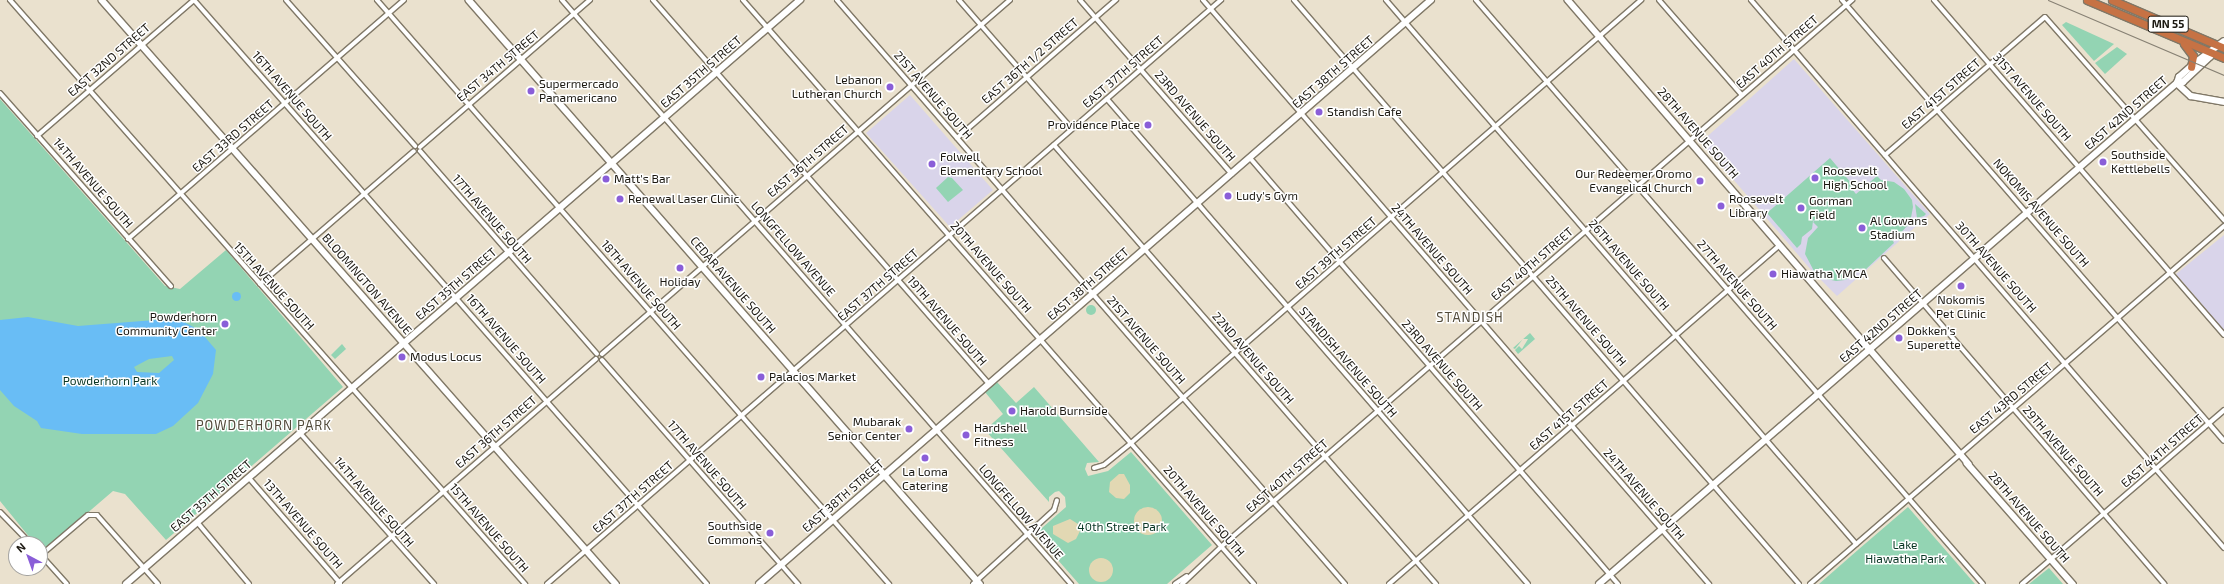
<!DOCTYPE html>
<html>
<head>
<meta charset="utf-8">
<style>
  body { margin:0 }
  #map { position:relative; width:2224px; height:584px; overflow:hidden; background:#eae1ce; font-family:"Exo 2",sans-serif }
  div>[style] { position:absolute }
  [style*='--x'] { left:calc(var(--x)*1px); top:calc(var(--y)*1px); width:calc(var(--w)*1px); rotate:calc(var(--a)*1deg) }
  .education>* { inset:0; background:#d9d4ea }
  .green>* { inset:0; background:#93d4b3 }
  .round { border-radius:50% }
  .sand>* { inset:0; background:#e2d8b3 }
  .water>* { inset:0; background:#69bdf5 }
  .roads { filter:drop-shadow(1px 0 #807867) drop-shadow(-1px 0 #807867) drop-shadow(0 1px #807867) drop-shadow(0 -1px #807867) }
  .street>* { height:4px; margin:-2px; padding:0 2px; transform-origin:2px; border-radius:2px; background:#fff }
  .secondary>* { height:5.5px; margin:-2.75px; padding:0 2.75px; transform-origin:2.75px; border-radius:2.75px; background:#fff }
  .highway>* { height:7px; margin:-3.5px; padding:0 3.5px; transform-origin:3.5px; border-radius:3.5px; background:#c67244 }
  .tram>* { height:1px; margin:-0.5px; padding:0 0.5px; transform-origin:0.5px; border-radius:0.5px; background:#878174 }
  .dots>* { width:11px; height:11px; translate:-50% -50%; box-sizing:border-box; border:2px solid #fff; border-radius:50% }
  span { translate:-50% -50%; white-space:nowrap; text-align:center; line-height:1.15; -webkit-text-stroke:3px #fff; paint-order:stroke }
  .shield-label span { padding:1px 3px; background:#fff; border:1px solid; border-radius:3px; -webkit-text-stroke-width:0 }
  .shield-label { font-size:11px; color:#1b1811; font-weight:700 }
  .street-label { font-size:12px; color:#1b1811 }
  .poi-label { font-size:12px; color:#1b1811 }
  .right { translate:-100% -50%; text-align:right }
  .left { translate:0 -50%; text-align:left }
  .park-label { font-size:12px; color:#093624 }
  .neighbourhood-label { font-size:13px; color:#524b3b; letter-spacing:1px }
  .north { position:absolute; left:8px; top:536px; width:40px; height:40px; box-sizing:border-box; background:#fff; border:1px solid #a4a3a0; border-radius:50%; rotate:319deg; font-size:11px; font-weight:700; line-height:16px; text-align:center; color:#1b1811 }
  .north::after { content:''; display:block; margin:auto; width:14px; height:18px; background:#8a5ed8; clip-path:polygon(50% 0,100% 100%,50% 72%,0 100%) }
</style>
</head>
<body>
<div id="map">
  <div class="education">
    <div style="clip-path:polygon(1794px 59px,1930px 214px,1837px 296px,1812px 271px,1701px 142px)"></div>
    <div style="clip-path:polygon(910px 95px,993px 190px,950px 227px,866px 133px)"></div>
    <div style="clip-path:polygon(2224px 235px,2224px 330px,2176px 274px)"></div>
  </div>
  <div class="green">
    <div style="clip-path:polygon(2066px 22px,2114px 44px,2094px 61px,2062px 25px)"></div>
    <div style="clip-path:polygon(2117px 47px,2127px 54px,2105px 74px,2095px 63px)"></div>
    <div style="clip-path:polygon(0 99px,165px 286px,180px 289px,226px 250px,343px 387px,166px 540px,125px 494px,113px 491px,42px 552px,40px 544px,35px 544px,0 501px)"></div>
    <div style="clip-path:polygon(1830px 158px,1852px 184px,1851px 188px,1856px 194px,1877px 176px,1881px 180px,1894px 182px,1904px 189px,1912px 200px,1913px 207px,1910px 223px,1893px 241px,1894px 243px,1864px 271px,1861px 268px,1845px 280px,1836px 281px,1822px 278px,1815px 273px,1805px 254px,1808px 238px,1818px 227px,1813px 222px,1843px 195px,1813px 221px,1812px 229px,1802px 237px,1801px 244px,1797px 248px,1767px 213px)"></div>
    <div style="clip-path:polygon(948px 177px,952px 178px,963px 190px,948px 202px,936px 188px)"></div>
    <div style="clip-path:polygon(1915px 204px,1926px 214px,1924px 216px,1917px 218px)"></div>
    <div class="round" style="left:1086px;top:305px;width:10px;height:10px"></div>
    <div style="clip-path:polygon(1530px 333px,1535px 339px,1518px 354px,1515px 350px,1519px 346px,1522px 349px,1528px 339px,1523px 339px,1515px 349px,1513px 348px)"></div>
    <div style="clip-path:polygon(342px 344px,346px 349px,335px 359px,331px 355px)"></div>
    <div style="clip-path:polygon(997px 382px,1016px 403px,1034px 387px,1099px 462px,1087px 463px,1085px 469px,1088px 476px,1108px 471px,1131px 452px,1212px 545px,1167px 584px,1079px 584px,1035px 534px,1066px 507px,1065px 497px,1059px 491px,1055px 492px,1049px 497px,1049px 502px,985px 430px,1003px 414px,985px 392px)"></div>
    <div style="clip-path:polygon(1908px 507px,1975px 584px,1819px 584px,1859px 549px)"></div>
    <div style="clip-path:polygon(2049px 568px,2063px 584px,2029px 584px)"></div>
  </div>
  <div class="sand">
    <div style="clip-path:polygon(1119px 474px,1124px 474px,1130px 485px,1130px 493px,1124px 499px,1116px 498px,1109px 492px,1110px 482px)"></div>
    <div class="round" style="left:1134px;top:507px;width:28px;height:28px"></div>
    <div style="clip-path:polygon(1070px 519px,1078px 524px,1080px 531px,1076px 539px,1068px 543px,1053px 534px,1053px 526px)"></div>
    <div class="round" style="left:1089px;top:558px;width:24px;height:24px"></div>
  </div>
  <div class="water">
    <div class="round" style="left:231.5px;top:291.5px;width:9px;height:9px"></div>
    <div style="clip-path:polygon(evenodd,28px 317px,78px 326px,168px 319px,184px 322px,199px 330px,216px 350px,213px 374px,198px 403px,173px 426px,156px 434px,82px 434px,41px 428px,37px 421px,14px 406px,0 390px,0 320px,28px 317px,172px 356px,174px 360px,159px 373px,137px 372px,134px 367px,149px 359px,172px 356px)"></div>
  </div>
  <div class="roads">
    <div class="street">
      <div style="--x:10;--y:0;--w:779;--a:48.59"></div>
      <div style="--x:194;--y:0;--w:777;--a:48.7"></div>
      <div style="--x:286;--y:0;--w:195;--a:48.5"></div>
      <div style="--x:377;--y:0;--w:777;--a:48.76"></div>
      <div style="--x:562;--y:0;--w:775;--a:48.93"></div>
      <div style="--x:653;--y:0;--w:510;--a:48.81"></div>
      <div style="--x:743;--y:0;--w:776;--a:48.81"></div>
      <div style="--x:837;--y:0;--w:774;--a:48.98"></div>
      <div style="--x:959;--y:0;--w:171;--a:48.8"></div>
      <div style="--x:1080;--y:0;--w:231;--a:48.9"></div>
      <div style="--x:1203;--y:0;--w:773;--a:49.09"></div>
      <div style="--x:1294;--y:0;--w:772;--a:49.15"></div>
      <div style="--x:1386;--y:0;--w:719;--a:49.17"></div>
      <div style="--x:1476;--y:0;--w:773;--a:49.04"></div>
      <div style="--x:1659;--y:0;--w:126;--a:48.9"></div>
      <div style="--x:1751;--y:0;--w:724;--a:49.2"></div>
      <div style="--x:1842;--y:0;--w:583;--a:49.1"></div>
      <div style="--x:1934;--y:0;--w:443;--a:49.1"></div>
      <div style="--x:0;--y:93;--w:258;--a:48.5"></div>
      <div style="--x:1107;--y:99;--w:642;--a:49.04"></div>
      <div style="--x:37;--y:136;--w:208;--a:-40.9"></div>
      <div style="--x:957;--y:138;--w:211;--a:-41"></div>
      <div style="--x:1054;--y:145;--w:582;--a:48.97"></div>
      <div style="--x:420;--y:147;--w:225;--a:-40.9"></div>
      <div style="--x:420;--y:151;--w:269;--a:48.9"></div>
      <div style="--x:1885;--y:155;--w:211;--a:-40.8"></div>
      <div style="--x:2045;--y:17;--w:271;--a:48.6"></div>
      <div style="--x:1250;--y:158;--w:563;--a:49.18"></div>
      <div style="--x:128;--y:239;--w:365;--a:-40.9"></div>
      <div style="--x:1884;--y:258;--w:430;--a:49.3"></div>
      <div style="--x:260;--y:284;--w:203;--a:-40.8"></div>
      <div style="--x:602;--y:354;--w:540;--a:-40.95"></div>
      <div style="--x:602;--y:360;--w:298;--a:48.8"></div>
      <div style="--x:300;--y:433;--w:202;--a:48.4"></div>
      <div style="--x:1094;--y:468;--w:10;--a:-17"></div>
      <div style="--x:1104;--y:465;--w:35;--a:-39"></div>
      <div style="--x:1131;--y:443;--w:676;--a:-40.98"></div>
      <div style="--x:249;--y:478;--w:139;--a:49.1"></div>
      <div style="--x:0;--y:512;--w:45;--a:45.9"></div>
      <div style="--x:197;--y:522;--w:81;--a:50"></div>
      <div style="--x:40;--y:554;--w:40;--a:48"></div>
      <div style="--x:41;--y:555;--w:62;--a:-40.4"></div>
      <div style="--x:88;--y:515;--w:9;--a:0"></div>
      <div style="--x:97;--y:515;--w:92;--a:48.5"></div>
      <div style="--x:337;--y:584;--w:343;--a:-41"></div>
      <div style="--x:547;--y:584;--w:892;--a:-40.91"></div>
      <div style="--x:973;--y:584;--w:110;--a:-42.4"></div>
      <div style="--x:1054;--y:510;--w:10;--a:-73"></div>
      <div style="--x:1175;--y:584;--w:14;--a:-34"></div>
      <div style="--x:1182;--y:584;--w:55;--a:-43.5"></div>
      <div style="--x:1222;--y:546;--w:834;--a:-40.91"></div>
      <div style="--x:1389;--y:584;--w:517;--a:-40.93"></div>
      <div style="--x:1810;--y:584;--w:547;--a:-40.85"></div>
      <div style="--x:2022;--y:584;--w:267;--a:-40.7"></div>
    </div>
    <div class="secondary">
      <div style="--x:102;--y:0;--w:778;--a:48.65"></div>
      <div style="--x:469;--y:0;--w:776;--a:48.81"></div>
      <div style="--x:1568;--y:0;--w:613;--a:49.17"></div>
      <div style="--x:2177;--y:83;--w:6;--a:-72"></div>
      <div style="--x:2179;--y:77;--w:21;--a:-41"></div>
      <div style="--x:2195;--y:63;--w:36;--a:-37"></div>
      <div style="--x:2177;--y:83;--w:19;--a:43"></div>
      <div style="--x:2191;--y:96;--w:34;--a:10"></div>
      <div style="--x:1967;--y:463;--w:161;--a:48.8"></div>
      <div style="--x:126;--y:584;--w:892;--a:-40.91"></div>
      <div style="--x:759;--y:584;--w:890;--a:-40.99"></div>
      <div style="--x:1599;--y:584;--w:765;--a:-40.92"></div>
      <div style="--x:2177;--y:83;--w:6;--a:-9"></div>
      <div style="--x:2183;--y:82;--w:37;--a:-43"></div>
      <div style="--x:2210;--y:57;--w:4;--a:-76"></div>
    </div>
    <div class="highway">
      <div style="--x:2087;--y:0;--w:149;--a:22.9"></div>
      <div style="--x:2112;--y:0;--w:122;--a:23.2"></div>
      <div style="--x:2184;--y:44;--w:15;--a:53"></div>
      <div style="--x:2193;--y:56;--w:11;--a:100"></div>
    </div>
  </div>
  <div class="tram">
    <div style="--x:2048;--y:0;--w:191;--a:23.1"></div>
  </div>
  <div class="dots">
    <div style="left:890px;top:87px;background:#8a5ed8"></div>
    <div style="left:531px;top:91px;background:#8a5ed8"></div>
    <div style="left:1319px;top:112px;background:#8a5ed8"></div>
    <div style="left:1148px;top:125px;background:#8a5ed8"></div>
    <div style="left:2103px;top:162px;background:#8a5ed8"></div>
    <div style="left:932px;top:164px;background:#8a5ed8"></div>
    <div style="left:1815px;top:178px;background:#8a5ed8"></div>
    <div style="left:606px;top:179px;background:#8a5ed8"></div>
    <div style="left:1700px;top:181px;background:#8a5ed8"></div>
    <div style="left:1228px;top:196px;background:#8a5ed8"></div>
    <div style="left:620px;top:199px;background:#8a5ed8"></div>
    <div style="left:1721px;top:206px;background:#8a5ed8"></div>
    <div style="left:1801px;top:208px;background:#8a5ed8"></div>
    <div style="left:1862px;top:228px;background:#8a5ed8"></div>
    <div style="left:680px;top:268px;background:#8a5ed8"></div>
    <div style="left:1773px;top:274px;background:#8a5ed8"></div>
    <div style="left:1961px;top:286px;background:#8a5ed8"></div>
    <div style="left:225px;top:324px;background:#8a5ed8"></div>
    <div style="left:1899px;top:338px;background:#8a5ed8"></div>
    <div style="left:402px;top:357px;background:#8a5ed8"></div>
    <div style="left:761px;top:377px;background:#8a5ed8"></div>
    <div style="left:1012px;top:411px;background:#8a5ed8"></div>
    <div style="left:909px;top:429px;background:#8a5ed8"></div>
    <div style="left:966px;top:435px;background:#8a5ed8"></div>
    <div style="left:925px;top:458px;background:#8a5ed8"></div>
    <div style="left:770px;top:533px;background:#8a5ed8"></div>
  </div>
  <div class="shield-label">
    <span style="left:2168px;top:24px">MN 55</span>
  </div>
  <div class="street-label">
    <span style="left:1777px;top:52px;rotate:-41deg">EAST 40TH STREET</span>
    <span style="left:109px;top:60px;rotate:-41deg">EAST 32ND STREET</span>
    <span style="left:1030px;top:61px;rotate:-41deg">EAST 36TH 1/2 STREET</span>
    <span style="left:498px;top:66px;rotate:-40deg">EAST 34TH STREET</span>
    <span style="left:701px;top:72px;rotate:-41deg">EAST 35TH STREET</span>
    <span style="left:1123px;top:72px;rotate:-41deg">EAST 37TH STREET</span>
    <span style="left:1333px;top:72px;rotate:-41deg">EAST 38TH STREET</span>
    <span style="left:1941px;top:94px;rotate:-41deg">EAST 41ST STREET</span>
    <span style="left:933px;top:95px;rotate:49deg">21ST AVENUE SOUTH</span>
    <span style="left:292px;top:96px;rotate:49deg">16TH AVENUE SOUTH</span>
    <span style="left:2032px;top:97px;rotate:49deg">31ST AVENUE SOUTH</span>
    <span style="left:2126px;top:113px;rotate:-41deg">EAST 42ND STREET</span>
    <span style="left:1195px;top:116px;rotate:49deg">23RD AVENUE SOUTH</span>
    <span style="left:1698px;top:133px;rotate:49deg">28TH AVENUE SOUTH</span>
    <span style="left:233px;top:136px;rotate:-41deg">EAST 33RD STREET</span>
    <span style="left:808px;top:161px;rotate:-41deg">EAST 36TH STREET</span>
    <span style="left:93px;top:183px;rotate:49deg">14TH AVENUE SOUTH</span>
    <span style="left:2041px;top:213px;rotate:49deg">NOKOMIS AVENUE SOUTH</span>
    <span style="left:492px;top:219px;rotate:49deg">17TH AVENUE SOUTH</span>
    <span style="left:793px;top:249px;rotate:49deg">LONGFELLOW AVENUE</span>
    <span style="left:1432px;top:249px;rotate:49deg">24TH AVENUE SOUTH</span>
    <span style="left:1336px;top:253px;rotate:-41deg">EAST 39TH STREET</span>
    <span style="left:1532px;top:264px;rotate:-41deg">EAST 40TH STREET</span>
    <span style="left:1629px;top:265px;rotate:49deg">26TH AVENUE SOUTH</span>
    <span style="left:991px;top:267px;rotate:49deg">20TH AVENUE SOUTH</span>
    <span style="left:1996px;top:267px;rotate:49deg">30TH AVENUE SOUTH</span>
    <span style="left:367px;top:284px;rotate:49deg">BLOOMINGTON AVENUE</span>
    <span style="left:456px;top:284px;rotate:-41deg">EAST 35TH STREET</span>
    <span style="left:1088px;top:284px;rotate:-41deg">EAST 38TH STREET</span>
    <span style="left:641px;top:285px;rotate:49deg">18TH AVENUE SOUTH</span>
    <span style="left:733px;top:285px;rotate:49deg">CEDAR AVENUE SOUTH</span>
    <span style="left:878px;top:285px;rotate:-41deg">EAST 37TH STREET</span>
    <span style="left:1737px;top:285px;rotate:49deg">27TH AVENUE SOUTH</span>
    <span style="left:274px;top:286px;rotate:48deg">15TH AVENUE SOUTH</span>
    <span style="left:947px;top:321px;rotate:49deg">19TH AVENUE SOUTH</span>
    <span style="left:1586px;top:321px;rotate:49deg">25TH AVENUE SOUTH</span>
    <span style="left:1881px;top:326px;rotate:-41deg">EAST 42ND STREET</span>
    <span style="left:506px;top:339px;rotate:49deg">16TH AVENUE SOUTH</span>
    <span style="left:1146px;top:340px;rotate:49deg">21ST AVENUE SOUTH</span>
    <span style="left:1253px;top:358px;rotate:49deg">22ND AVENUE SOUTH</span>
    <span style="left:1348px;top:362px;rotate:49deg">STANDISH AVENUE SOUTH</span>
    <span style="left:1442px;top:365px;rotate:49deg">23RD AVENUE SOUTH</span>
    <span style="left:2011px;top:398px;rotate:-40deg">EAST 43RD STREET</span>
    <span style="left:1569px;top:415px;rotate:-41deg">EAST 41ST STREET</span>
    <span style="left:496px;top:432px;rotate:-41deg">EAST 36TH STREET</span>
    <span style="left:2063px;top:451px;rotate:49deg">29TH AVENUE SOUTH</span>
    <span style="left:2162px;top:451px;rotate:-41deg">EAST 44TH STREET</span>
    <span style="left:707px;top:465px;rotate:49deg">17TH AVENUE SOUTH</span>
    <span style="left:1287px;top:476px;rotate:-41deg">EAST 40TH STREET</span>
    <span style="left:1644px;top:494px;rotate:49deg">24TH AVENUE SOUTH</span>
    <span style="left:211px;top:496px;rotate:-41deg">EAST 35TH STREET</span>
    <span style="left:843px;top:496px;rotate:-41deg">EAST 38TH STREET</span>
    <span style="left:633px;top:497px;rotate:-41deg">EAST 37TH STREET</span>
    <span style="left:374px;top:502px;rotate:49deg">14TH AVENUE SOUTH</span>
    <span style="left:1204px;top:511px;rotate:49deg">20TH AVENUE SOUTH</span>
    <span style="left:1021px;top:512px;rotate:49deg">LONGFELLOW AVENUE</span>
    <span style="left:2029px;top:517px;rotate:49deg">28TH AVENUE SOUTH</span>
    <span style="left:303px;top:524px;rotate:49deg">13TH AVENUE SOUTH</span>
    <span style="left:489px;top:528px;rotate:49deg">15TH AVENUE SOUTH</span>
  </div>
  <div class="poi-label">
    <span class="right" style="left:882px;top:87px">Lebanon<br>Lutheran Church</span>
    <span class="left" style="left:539px;top:91px">Supermercado<br>Panamericano</span>
    <span class="left" style="left:1327px;top:112px">Standish Cafe</span>
    <span class="right" style="left:1140px;top:125px">Providence Place</span>
    <span class="left" style="left:2111px;top:162px">Southside<br>Kettlebells</span>
    <span class="left" style="left:940px;top:164px">Folwell<br>Elementary School</span>
    <span class="left" style="left:1823px;top:178px">Roosevelt<br>High School</span>
    <span class="right" style="left:1692px;top:181px">Our Redeemer Oromo<br>Evangelical Church</span>
    <span class="left" style="left:614px;top:179px">Matt's Bar</span>
    <span class="left" style="left:1236px;top:196px">Ludy's Gym</span>
    <span class="left" style="left:628px;top:199px">Renewal Laser Clinic</span>
    <span class="left" style="left:1729px;top:206px">Roosevelt<br>Library</span>
    <span class="left" style="left:1809px;top:208px">Gorman<br>Field</span>
    <span class="left" style="left:1870px;top:228px">Al Gowans<br>Stadium</span>
    <span class="left" style="left:1781px;top:274px">Hiawatha YMCA</span>
    <span style="left:680px;top:282px">Holiday</span>
    <span style="left:1961px;top:307px">Nokomis<br>Pet Clinic</span>
    <span class="right" style="left:217px;top:324px">Powderhorn<br>Community Center</span>
    <span class="left" style="left:1907px;top:338px">Dokken's<br>Superette</span>
    <span class="left" style="left:410px;top:357px">Modus Locus</span>
    <span class="left" style="left:769px;top:377px">Palacios Market</span>
    <span class="left" style="left:1020px;top:411px">Harold Burnside</span>
    <span class="right" style="left:901px;top:429px">Mubarak<br>Senior Center</span>
    <span class="left" style="left:974px;top:435px">Hardshell<br>Fitness</span>
    <span style="left:925px;top:479px">La Loma<br>Catering</span>
    <span class="right" style="left:762px;top:533px">Southside<br>Commons</span>
  </div>
  <div class="park-label">
    <span style="left:110px;top:381px">Powderhorn Park</span>
    <span style="left:1122px;top:527px">40th Street Park</span>
    <span style="left:1905px;top:552px">Lake<br>Hiawatha Park</span>
  </div>
  <div class="neighbourhood-label">
    <span style="left:1470px;top:317px">STANDISH</span>
    <span style="left:264px;top:425px">POWDERHORN PARK</span>
  </div>
  <div class="north">N</div>
</div>
</body>
</html>
